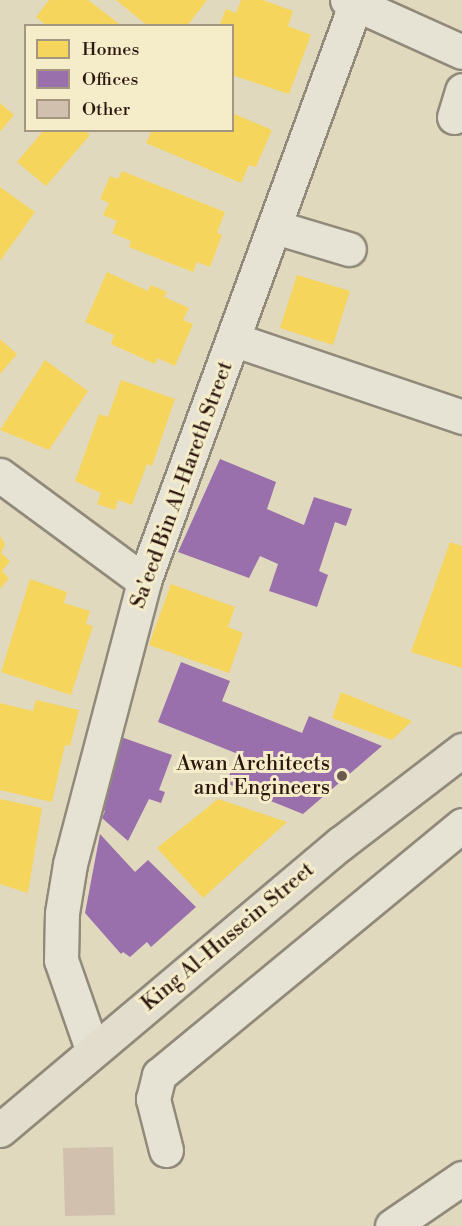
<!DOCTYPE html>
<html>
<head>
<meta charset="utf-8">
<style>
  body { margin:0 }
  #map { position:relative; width:462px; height:1226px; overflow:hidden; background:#e0d9bd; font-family:"Libre Bodoni",serif }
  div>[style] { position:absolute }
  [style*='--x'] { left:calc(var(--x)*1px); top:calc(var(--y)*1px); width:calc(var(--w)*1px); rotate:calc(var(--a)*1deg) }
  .homes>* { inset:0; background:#f6d55c }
  .offices>* { inset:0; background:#9970ab }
  .building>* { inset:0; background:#d1c0ad }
  .roads { filter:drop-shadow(2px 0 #918a7a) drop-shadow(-2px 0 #918a7a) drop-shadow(0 2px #918a7a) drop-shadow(0 -2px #918a7a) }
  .minor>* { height:33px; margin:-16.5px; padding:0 16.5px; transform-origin:16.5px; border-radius:16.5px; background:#e6e2d4 }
  .major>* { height:33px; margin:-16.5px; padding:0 16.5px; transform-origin:16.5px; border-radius:16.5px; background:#e2ddcd }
  .dots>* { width:16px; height:16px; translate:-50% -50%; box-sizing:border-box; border:3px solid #f5ecca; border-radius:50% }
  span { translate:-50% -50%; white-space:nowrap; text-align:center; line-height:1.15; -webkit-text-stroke:6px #f5ecca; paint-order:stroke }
  .street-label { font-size:21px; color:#2c170f }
  .poi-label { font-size:21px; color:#2c170f }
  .right { translate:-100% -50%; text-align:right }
  .legend { position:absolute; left:24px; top:24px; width:210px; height:108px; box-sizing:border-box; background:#f5ecca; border:2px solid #a5977f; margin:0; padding:8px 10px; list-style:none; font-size:18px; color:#2c170f }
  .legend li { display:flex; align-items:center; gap:12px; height:30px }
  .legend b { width:30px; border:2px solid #a5977f }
</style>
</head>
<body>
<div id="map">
  <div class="homes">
    <div style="clip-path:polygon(49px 0,88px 0,122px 26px,47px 26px,36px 17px)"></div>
    <div style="clip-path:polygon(116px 0,207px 0,187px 26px,148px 26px)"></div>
    <div style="clip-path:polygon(241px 0,263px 0,293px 11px,288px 26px,311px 35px,289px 94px,232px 75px,232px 26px,215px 26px,220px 24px,226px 9px,236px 13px)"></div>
    <div style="clip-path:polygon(0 103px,14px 115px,0 132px)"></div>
    <div style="clip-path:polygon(232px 113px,272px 130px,256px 167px,249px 165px,241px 183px,146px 143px,152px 130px,232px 130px)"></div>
    <div style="clip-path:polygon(44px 130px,84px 130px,90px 135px,46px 186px,17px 162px)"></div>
    <div style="clip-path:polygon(122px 171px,225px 212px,217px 233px,222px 235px,210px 267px,197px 262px,193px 272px,129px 247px,131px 241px,112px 233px,117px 221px,103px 215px,109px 203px,100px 199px,110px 176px,118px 179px)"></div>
    <div style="clip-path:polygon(0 187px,35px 212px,0 261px)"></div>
    <div style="clip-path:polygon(107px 272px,148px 291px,151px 285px,167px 292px,164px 297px,189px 308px,183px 320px,193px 324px,175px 366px,158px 358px,155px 364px,111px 344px,114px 335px,85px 322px)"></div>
    <div style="clip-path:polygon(297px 275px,350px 291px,333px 345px,280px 328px)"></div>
    <div style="clip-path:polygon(0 339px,17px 354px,0 374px)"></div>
    <div style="clip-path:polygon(45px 360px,88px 391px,49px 450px,0 430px)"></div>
    <div style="clip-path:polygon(121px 380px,175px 399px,152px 466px,147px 464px,132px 505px,118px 500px,115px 510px,97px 504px,101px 493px,75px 481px,99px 414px,108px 417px)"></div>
    <div style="clip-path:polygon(0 536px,5px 544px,1px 553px,10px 561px,2px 571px,9px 578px,0 589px)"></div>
    <div style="clip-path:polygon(450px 542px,462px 546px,462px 668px,411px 652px)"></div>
    <div style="clip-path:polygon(30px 579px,67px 592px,64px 603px,90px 611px,86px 624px,93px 626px,71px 695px,1px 672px)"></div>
    <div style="clip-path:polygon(171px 584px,235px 607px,228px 627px,243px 633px,229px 673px,149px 645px)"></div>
    <div style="clip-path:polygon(341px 692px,412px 721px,392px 740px,332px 718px)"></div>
    <div style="clip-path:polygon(36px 700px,79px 710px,70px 746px,65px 745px,52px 802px,0 790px,0 703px,33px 711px)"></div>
    <div style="clip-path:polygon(0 799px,42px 808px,28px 893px,0 884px)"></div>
    <div style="clip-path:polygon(218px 799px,287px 822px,203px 898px,157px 848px)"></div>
  </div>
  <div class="offices">
    <div style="clip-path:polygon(220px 459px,276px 482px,267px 509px,304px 525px,314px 497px,352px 509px,346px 526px,335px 522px,319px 571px,328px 575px,317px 607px,269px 591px,278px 564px,260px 556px,249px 578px,178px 552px)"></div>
    <div style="clip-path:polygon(181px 662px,230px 681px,222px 701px,302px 733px,309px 716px,382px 746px,303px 814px,226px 783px,238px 754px,158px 722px)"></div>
    <div style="clip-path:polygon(121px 737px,172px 755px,159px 790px,165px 792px,161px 803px,149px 799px,128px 841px,102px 818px,105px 811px,97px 808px,112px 777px,107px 775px)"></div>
    <div style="clip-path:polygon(100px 834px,135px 872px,148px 860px,196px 907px,151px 947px,147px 942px,130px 957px,123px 952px,121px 954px,85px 913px)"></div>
  </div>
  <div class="building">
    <div style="clip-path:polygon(113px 1147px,115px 1215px,65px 1216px,63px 1148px)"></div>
  </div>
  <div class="roads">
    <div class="minor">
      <div style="--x:347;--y:0;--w:126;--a:24.3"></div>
      <div style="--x:454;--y:117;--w:28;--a:-73"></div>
      <div style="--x:275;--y:227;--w:77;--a:16.6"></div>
      <div style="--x:235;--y:340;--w:240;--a:18.7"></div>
      <div style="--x:0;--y:475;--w:179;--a:36.4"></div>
      <div style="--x:92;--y:1049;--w:94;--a:-109.2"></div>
      <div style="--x:61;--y:960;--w:47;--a:-88.8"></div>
      <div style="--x:62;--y:913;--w:50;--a:-80.7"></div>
      <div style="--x:70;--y:864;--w:293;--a:-75.3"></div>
      <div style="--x:144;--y:581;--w:619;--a:-69.87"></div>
      <div style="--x:166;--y:1150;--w:53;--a:-104.3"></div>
      <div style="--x:153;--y:1099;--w:25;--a:-76"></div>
      <div style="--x:159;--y:1075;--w:393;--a:-39.5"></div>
      <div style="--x:392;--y:1226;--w:85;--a:-34.4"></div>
    </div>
    <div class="major">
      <div style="--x:0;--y:1130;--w:446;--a:-40.1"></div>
      <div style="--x:341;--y:843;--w:153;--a:-37.5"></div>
    </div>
  </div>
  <div class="dots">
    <div style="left:342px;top:776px;background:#6b5b4c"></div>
  </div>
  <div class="street-label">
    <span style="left:182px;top:485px;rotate:-70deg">Sa'eed Bin Al-Hareth Street</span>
    <span style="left:228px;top:937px;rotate:-40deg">King Al-Hussein Street</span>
  </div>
  <div class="poi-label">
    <span class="right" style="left:330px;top:776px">Awan Architects<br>and Engineers</span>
  </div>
  <ul class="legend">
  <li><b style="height:16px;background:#f6d55c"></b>Homes</li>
  <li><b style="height:16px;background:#9970ab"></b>Offices</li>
  <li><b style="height:16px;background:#d1c0ad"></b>Other</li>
  </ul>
</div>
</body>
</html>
